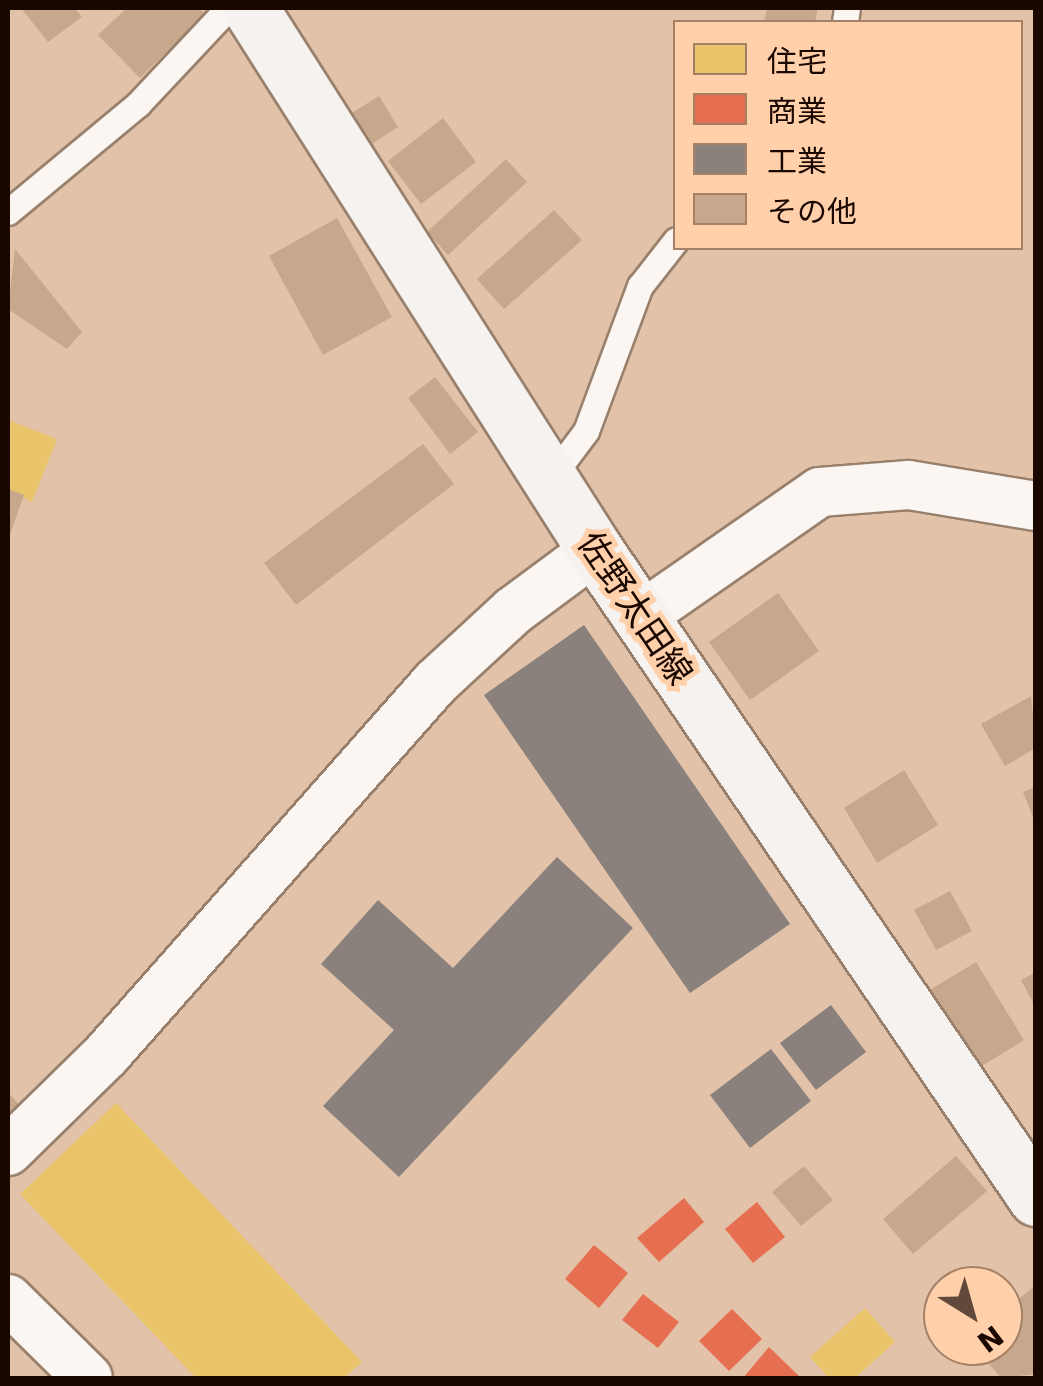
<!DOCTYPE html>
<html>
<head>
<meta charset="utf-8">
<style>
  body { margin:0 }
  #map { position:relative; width:1043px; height:1386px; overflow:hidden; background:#e2c2a8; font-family:"DejaVu Sans","Noto Sans JP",sans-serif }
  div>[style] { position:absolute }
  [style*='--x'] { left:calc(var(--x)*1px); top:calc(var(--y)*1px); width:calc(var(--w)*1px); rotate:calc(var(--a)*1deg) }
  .homes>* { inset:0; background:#e9c46a }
  .shops>* { inset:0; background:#e76f51 }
  .industry>* { inset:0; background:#8a817c }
  .building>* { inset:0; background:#c8a88c }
  .roads { filter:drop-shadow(2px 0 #98806c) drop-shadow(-2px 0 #98806c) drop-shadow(0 2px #98806c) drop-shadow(0 -2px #98806c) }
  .service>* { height:25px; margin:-12.5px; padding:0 12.5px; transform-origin:12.5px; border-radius:12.5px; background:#fbf6f2 }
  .minor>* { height:48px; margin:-24px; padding:0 24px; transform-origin:24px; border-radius:24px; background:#fbf6f2 }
  .secondary>* { height:55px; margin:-27.5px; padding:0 27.5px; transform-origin:27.5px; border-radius:27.5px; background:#f5f2ef }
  span { translate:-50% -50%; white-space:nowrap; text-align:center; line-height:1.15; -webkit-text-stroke:10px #ffd0aa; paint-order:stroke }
  .street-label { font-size:35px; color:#1a0700 }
  .frame { position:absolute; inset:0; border:10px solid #1a0700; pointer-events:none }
  .legend { position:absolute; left:673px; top:20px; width:350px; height:230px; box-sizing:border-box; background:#ffd0aa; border:2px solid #a38066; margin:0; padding:12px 18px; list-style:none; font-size:30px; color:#1a0700 }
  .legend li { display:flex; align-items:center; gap:20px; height:50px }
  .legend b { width:50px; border:2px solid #a38066 }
  .north { position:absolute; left:923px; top:1266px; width:100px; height:100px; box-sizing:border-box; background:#ffd0aa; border:2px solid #a38066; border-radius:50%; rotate:143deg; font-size:28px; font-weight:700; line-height:40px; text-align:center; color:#1a0700 }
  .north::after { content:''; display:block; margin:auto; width:35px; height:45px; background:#60483b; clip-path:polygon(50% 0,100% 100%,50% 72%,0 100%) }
</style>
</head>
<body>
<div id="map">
  <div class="homes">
    <div style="clip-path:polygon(8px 420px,57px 439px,32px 502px,8px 489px)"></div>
    <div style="clip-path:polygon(116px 1103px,362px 1362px,344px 1378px,196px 1378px,20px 1194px)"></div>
    <div style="clip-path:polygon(865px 1308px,895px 1342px,855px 1378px,829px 1378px,810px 1357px)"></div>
  </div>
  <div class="shops">
    <div style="clip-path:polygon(684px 1198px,704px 1222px,659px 1262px,637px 1238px)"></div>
    <div style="clip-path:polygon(757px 1202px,785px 1237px,753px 1263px,725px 1229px)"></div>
    <div style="clip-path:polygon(594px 1245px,628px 1273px,599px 1308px,565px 1279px)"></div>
    <div style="clip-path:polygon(643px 1294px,679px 1322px,658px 1348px,622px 1320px)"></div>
    <div style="clip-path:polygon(732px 1309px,762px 1339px,729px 1371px,699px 1341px)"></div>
    <div style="clip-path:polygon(769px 1347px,801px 1378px,743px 1378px)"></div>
  </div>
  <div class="industry">
    <div style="clip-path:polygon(584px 625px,790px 924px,690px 993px,484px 695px)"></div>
    <div style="clip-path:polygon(557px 857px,633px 928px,399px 1177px,323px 1106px,394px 1030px,321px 964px,378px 900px,453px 968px)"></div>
    <div style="clip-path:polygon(831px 1005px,866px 1052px,816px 1090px,780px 1043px)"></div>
    <div style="clip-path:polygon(771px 1049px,811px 1101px,750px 1148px,710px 1095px)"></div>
  </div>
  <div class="building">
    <div style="clip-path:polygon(21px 8px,75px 8px,82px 17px,48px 42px)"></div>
    <div style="clip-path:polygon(127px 8px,198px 8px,205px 14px,140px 78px,98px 35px)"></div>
    <div style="clip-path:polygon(767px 8px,818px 8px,815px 22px,764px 22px)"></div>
    <div style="clip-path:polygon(379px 96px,398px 127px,367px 147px,347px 116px)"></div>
    <div style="clip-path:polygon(443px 118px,476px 162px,421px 204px,388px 161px)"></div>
    <div style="clip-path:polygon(506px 159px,527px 182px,448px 255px,427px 232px)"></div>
    <div style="clip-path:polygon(554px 210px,582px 240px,504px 309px,477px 279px)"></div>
    <div style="clip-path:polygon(337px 218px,392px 317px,323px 355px,269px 256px)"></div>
    <div style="clip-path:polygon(15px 249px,82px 332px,67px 349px,8px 309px)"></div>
    <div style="clip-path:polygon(435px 377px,478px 432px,450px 454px,408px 398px)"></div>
    <div style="clip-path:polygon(423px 444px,454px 484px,296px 605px,264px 563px)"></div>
    <div style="clip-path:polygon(8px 489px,24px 495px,8px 540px)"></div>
    <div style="clip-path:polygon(778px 593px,819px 651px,750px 700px,709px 642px)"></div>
    <div style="clip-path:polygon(1031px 696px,1036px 748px,1005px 766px,981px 724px)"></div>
    <div style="clip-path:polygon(904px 770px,938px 825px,877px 863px,844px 808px)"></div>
    <div style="clip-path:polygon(1036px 787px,1036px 822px,1035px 822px,1023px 792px)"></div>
    <div style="clip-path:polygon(950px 891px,972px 931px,936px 950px,914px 910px)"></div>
    <div style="clip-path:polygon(976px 962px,1024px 1040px,977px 1069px,928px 991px)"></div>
    <div style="clip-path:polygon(1036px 972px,1036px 1008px,1021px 980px)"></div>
    <div style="clip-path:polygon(8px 1092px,32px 1119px,8px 1141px)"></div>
    <div style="clip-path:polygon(956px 1156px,987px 1191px,913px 1254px,883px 1219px)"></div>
    <div style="clip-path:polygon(804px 1166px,833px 1200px,801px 1226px,772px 1192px)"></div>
    <div style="clip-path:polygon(1036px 1285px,1036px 1374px,1001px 1378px,974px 1346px,1003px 1346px,1003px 1312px)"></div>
  </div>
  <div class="roads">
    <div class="service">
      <div style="--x:845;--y:22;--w:14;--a:-82"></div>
      <div style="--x:8;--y:212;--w:169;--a:-39.7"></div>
      <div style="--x:138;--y:104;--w:132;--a:-46.8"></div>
      <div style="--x:550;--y:479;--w:60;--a:-53.1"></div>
      <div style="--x:586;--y:431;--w:155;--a:-69.6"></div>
      <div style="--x:640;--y:286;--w:58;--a:-52"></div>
    </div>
    <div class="minor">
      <div style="--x:640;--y:617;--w:219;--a:-34.8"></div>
      <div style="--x:820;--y:492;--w:89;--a:-4.5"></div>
      <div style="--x:909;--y:485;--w:129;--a:9.4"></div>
      <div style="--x:8;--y:1151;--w:137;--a:-44.4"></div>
      <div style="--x:106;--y:1055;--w:497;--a:-48.5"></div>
      <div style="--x:435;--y:683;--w:106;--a:-42.7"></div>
      <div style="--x:513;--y:611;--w:102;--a:-36.6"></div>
      <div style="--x:8;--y:1299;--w:112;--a:44.6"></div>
    </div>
    <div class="secondary">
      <div style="--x:250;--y:8;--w:642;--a:57.52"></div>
      <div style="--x:595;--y:550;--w:784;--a:55.76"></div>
    </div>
  </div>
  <div class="street-label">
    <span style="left:635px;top:608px;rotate:56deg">佐野太田線</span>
  </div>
  <div class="frame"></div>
  <ul class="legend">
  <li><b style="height:28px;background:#e9c46a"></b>住宅</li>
  <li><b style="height:28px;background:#e76f51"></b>商業</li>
  <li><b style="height:28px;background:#8a817c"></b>工業</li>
  <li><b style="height:28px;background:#c8a88c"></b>その他</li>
  </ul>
  <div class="north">N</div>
</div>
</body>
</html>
